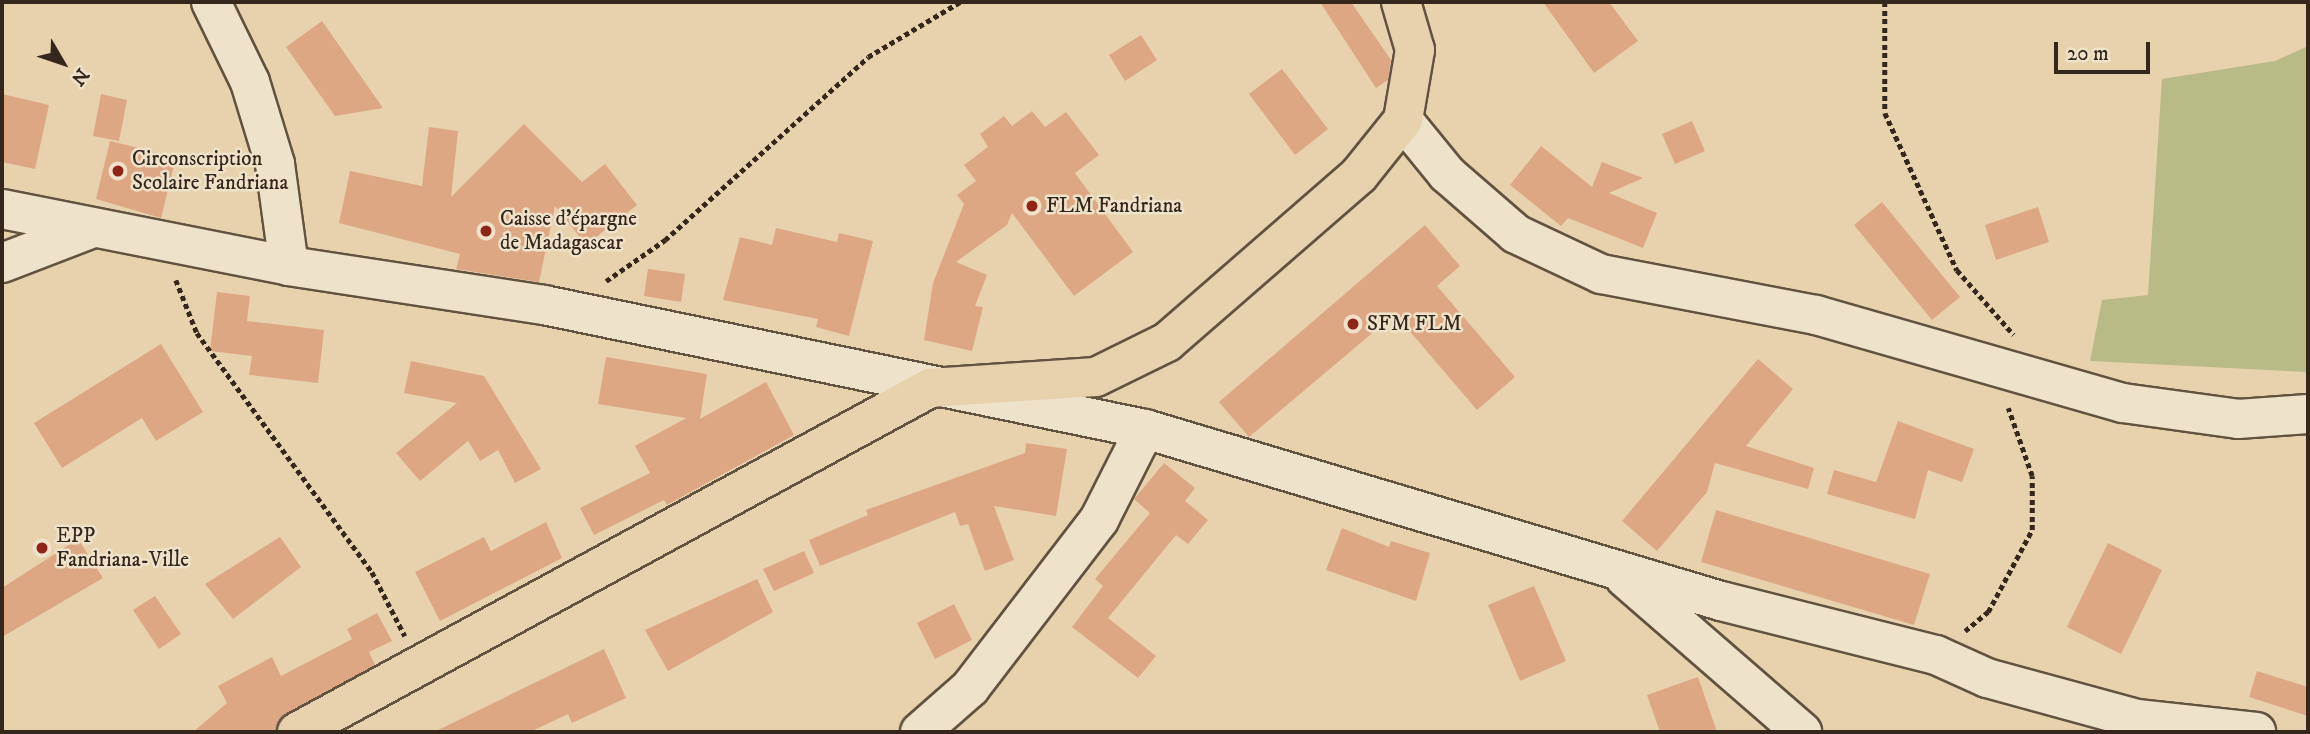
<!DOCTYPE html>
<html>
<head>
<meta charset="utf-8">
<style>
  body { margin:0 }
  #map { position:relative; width:2310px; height:734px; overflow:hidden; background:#e7d2ad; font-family:"IM FELL DW Pica",serif }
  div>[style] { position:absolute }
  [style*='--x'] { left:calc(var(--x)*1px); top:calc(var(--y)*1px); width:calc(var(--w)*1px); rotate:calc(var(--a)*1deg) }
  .green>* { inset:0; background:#b9bb87 }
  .building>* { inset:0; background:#dea784 }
  .path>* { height:4.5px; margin-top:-2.25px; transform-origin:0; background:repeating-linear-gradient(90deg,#35271b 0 5px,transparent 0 8.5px) }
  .roads { filter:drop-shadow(2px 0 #625240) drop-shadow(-2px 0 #625240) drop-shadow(0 2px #625240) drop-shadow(0 -2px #625240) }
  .minor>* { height:38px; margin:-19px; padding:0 19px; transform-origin:19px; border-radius:19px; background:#efe2ca }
  .major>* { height:38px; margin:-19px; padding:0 19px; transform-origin:19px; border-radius:19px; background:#e7d2ad }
  .dots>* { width:19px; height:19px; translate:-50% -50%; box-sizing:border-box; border:4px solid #efe2ca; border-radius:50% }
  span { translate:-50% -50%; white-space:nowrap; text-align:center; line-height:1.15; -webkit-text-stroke:5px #efe2ca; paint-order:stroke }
  .poi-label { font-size:21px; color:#35271b }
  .left { translate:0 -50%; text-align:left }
  .frame { position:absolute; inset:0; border:4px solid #35271b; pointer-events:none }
  .north { position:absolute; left:28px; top:28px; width:70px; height:70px; -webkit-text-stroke:5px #efe2ca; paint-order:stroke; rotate:129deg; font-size:19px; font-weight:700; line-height:28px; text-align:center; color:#35271b }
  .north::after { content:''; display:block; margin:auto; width:24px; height:32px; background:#35271b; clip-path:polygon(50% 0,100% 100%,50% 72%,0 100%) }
  .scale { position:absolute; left:2054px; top:42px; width:96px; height:32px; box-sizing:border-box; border:4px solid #35271b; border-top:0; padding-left:9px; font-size:21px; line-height:24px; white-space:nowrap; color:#35271b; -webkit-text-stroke:5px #efe2ca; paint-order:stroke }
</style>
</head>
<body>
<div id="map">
  <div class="green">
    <div style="clip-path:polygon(2308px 46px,2308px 372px,2090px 361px,2102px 300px,2148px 295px,2162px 79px,2275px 61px)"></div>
  </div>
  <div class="building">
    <div style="clip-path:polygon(1320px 2px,1351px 2px,1391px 60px,1388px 80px,1376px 88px)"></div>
    <div style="clip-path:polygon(1543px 2px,1609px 2px,1638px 41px,1594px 73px)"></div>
    <div style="clip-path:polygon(322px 21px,383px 108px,335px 116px,286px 47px)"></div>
    <div style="clip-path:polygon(1141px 35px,1157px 60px,1125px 81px,1109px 55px)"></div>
    <div style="clip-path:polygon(1282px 69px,1328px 129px,1295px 155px,1249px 94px)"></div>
    <div style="clip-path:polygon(2px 94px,49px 105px,35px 169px,2px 162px)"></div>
    <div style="clip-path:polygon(101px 94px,127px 100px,119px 141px,93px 136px)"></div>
    <div style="clip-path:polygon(1032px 111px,1045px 127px,1066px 112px,1099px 155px,1075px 173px,1133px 252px,1074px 296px,1012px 213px,1007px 225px,956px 262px,987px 275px,975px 306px,983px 307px,972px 351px,924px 340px,933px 283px,964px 204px,957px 195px,976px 181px,964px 165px,988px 147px,980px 134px,1004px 116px,1012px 126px)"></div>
    <div style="clip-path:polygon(1692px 121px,1705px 151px,1675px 164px,1662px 134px)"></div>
    <div style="clip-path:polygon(524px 124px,582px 182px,605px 164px,637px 205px,586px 245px,555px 206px,539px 282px,456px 269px,460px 254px,339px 223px,350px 171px,422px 186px,429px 127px,458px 131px,451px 197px)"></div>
    <div style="clip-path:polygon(110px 141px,176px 157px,161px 218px,96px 199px)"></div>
    <div style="clip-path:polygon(1541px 146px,1592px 187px,1602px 162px,1643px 178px,1609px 193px,1657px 213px,1643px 248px,1568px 218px,1561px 226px,1510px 185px)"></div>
    <div style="clip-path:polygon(1882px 202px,1960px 297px,1932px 320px,1854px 225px)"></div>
    <div style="clip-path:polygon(2038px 207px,2049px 242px,1996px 260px,1985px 225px)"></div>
    <div style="clip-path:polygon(1425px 225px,1460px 266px,1437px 286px,1515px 377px,1477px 410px,1395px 314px,1249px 437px,1219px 402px)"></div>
    <div style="clip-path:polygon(776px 228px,837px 242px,839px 233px,873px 241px,849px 336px,816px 327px,818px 319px,723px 300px,740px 237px,772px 245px)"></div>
    <div style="clip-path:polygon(648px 269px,685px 274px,681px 302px,644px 296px)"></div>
    <div style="clip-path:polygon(217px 292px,250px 296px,247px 321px,324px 330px,318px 383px,249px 375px,252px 356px,210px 351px)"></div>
    <div style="clip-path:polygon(161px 344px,203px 412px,156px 441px,142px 418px,62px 468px,34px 423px)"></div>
    <div style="clip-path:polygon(606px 357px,707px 374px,700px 419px,766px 382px,794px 435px,667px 505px,664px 500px,594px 535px,580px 508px,650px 473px,635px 446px,686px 418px,598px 404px)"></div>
    <div style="clip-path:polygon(1758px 359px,1793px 389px,1746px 446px,1814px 468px,1808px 489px,1715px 463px,1707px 492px,1657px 551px,1622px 521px)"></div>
    <div style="clip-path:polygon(411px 361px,484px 376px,541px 469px,515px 483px,498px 450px,480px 461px,468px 441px,420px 481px,396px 453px,457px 403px,404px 393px)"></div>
    <div style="clip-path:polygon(1898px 421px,1974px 449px,1962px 482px,1928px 470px,1915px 519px,1827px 494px,1834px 470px,1876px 482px)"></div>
    <div style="clip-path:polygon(1026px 443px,1067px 449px,1056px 516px,994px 506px,1014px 560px,985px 571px,968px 524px,960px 526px,955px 512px,820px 566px,809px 540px,868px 515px,866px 510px,1025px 453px)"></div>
    <div style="clip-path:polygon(1164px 463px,1195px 488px,1185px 501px,1208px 520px,1188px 544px,1176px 535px,1108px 618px,1156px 656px,1138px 678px,1072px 627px,1103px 586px,1095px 579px,1150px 513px,1134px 499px)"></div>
    <div style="clip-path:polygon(1716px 510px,1930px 574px,1914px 625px,1701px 562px)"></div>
    <div style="clip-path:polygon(546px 522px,562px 558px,440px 621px,415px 572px,484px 537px,491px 551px)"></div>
    <div style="clip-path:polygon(1342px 528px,1389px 547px,1391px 541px,1430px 553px,1416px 601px,1326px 570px)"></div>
    <div style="clip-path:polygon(280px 537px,301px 567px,233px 619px,205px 584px)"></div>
    <div style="clip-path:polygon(78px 539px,103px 578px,2px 637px,2px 588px)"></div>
    <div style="clip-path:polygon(2108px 543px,2162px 570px,2121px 654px,2067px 627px)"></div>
    <div style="clip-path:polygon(804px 551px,814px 573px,774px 591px,763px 569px)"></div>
    <div style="clip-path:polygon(757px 579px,773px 612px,668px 671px,645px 630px)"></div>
    <div style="clip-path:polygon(1534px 586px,1566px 661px,1520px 681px,1488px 605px)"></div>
    <div style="clip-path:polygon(155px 596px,181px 634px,159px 649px,133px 610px)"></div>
    <div style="clip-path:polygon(954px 604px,972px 640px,935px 659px,917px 623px)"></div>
    <div style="clip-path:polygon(377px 613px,392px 641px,369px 652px,375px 665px,287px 713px,276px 730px,193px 732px,227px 703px,218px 686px,272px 657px,281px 676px,352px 639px,347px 629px)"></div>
    <div style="clip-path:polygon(604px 649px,626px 698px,572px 723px,568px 714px,530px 732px,434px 732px)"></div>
    <div style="clip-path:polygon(2257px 671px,2308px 687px,2308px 716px,2249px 697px)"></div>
    <div style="clip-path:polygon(1698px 677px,1717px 732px,1660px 732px,1647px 695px)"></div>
  </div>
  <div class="path">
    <div style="--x:1885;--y:2;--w:111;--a:90"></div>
    <div style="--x:1885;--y:113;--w:173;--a:65.4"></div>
    <div style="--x:1957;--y:270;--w:86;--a:48.8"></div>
    <div style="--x:176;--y:280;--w:57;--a:68.4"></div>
    <div style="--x:197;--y:333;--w:296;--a:53.8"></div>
    <div style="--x:372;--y:572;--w:72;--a:62.7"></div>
    <div style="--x:606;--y:281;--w:72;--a:-34.8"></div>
    <div style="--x:665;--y:240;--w:273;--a:-42"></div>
    <div style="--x:868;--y:57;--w:107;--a:-30.9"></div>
    <div style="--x:1965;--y:631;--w:30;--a:-40"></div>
    <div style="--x:1988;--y:612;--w:93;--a:-61.8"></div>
    <div style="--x:2032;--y:530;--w:54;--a:-90"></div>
    <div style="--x:2032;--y:476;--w:72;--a:-109.4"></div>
  </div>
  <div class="roads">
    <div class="minor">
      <div style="--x:211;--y:2;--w:89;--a:64"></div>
      <div style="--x:250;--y:82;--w:86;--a:73"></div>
      <div style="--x:275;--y:164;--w:103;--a:82.2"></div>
      <div style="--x:1403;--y:120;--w:70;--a:50.8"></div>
      <div style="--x:1447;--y:174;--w:91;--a:41"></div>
      <div style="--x:1516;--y:234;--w:94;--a:25.2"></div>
      <div style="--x:1601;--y:274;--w:219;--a:10.8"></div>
      <div style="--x:1816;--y:315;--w:319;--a:16"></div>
      <div style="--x:2123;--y:403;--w:116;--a:7.9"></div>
      <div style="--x:2238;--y:419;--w:70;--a:-4.1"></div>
      <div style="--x:2;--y:209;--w:293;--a:11.2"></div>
      <div style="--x:289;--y:266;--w:258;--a:8.7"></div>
      <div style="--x:544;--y:305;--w:614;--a:11.66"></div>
      <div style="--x:1145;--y:429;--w:601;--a:16.63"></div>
      <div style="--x:1721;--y:601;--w:222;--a:14.1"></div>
      <div style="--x:1936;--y:655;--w:56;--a:24.3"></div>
      <div style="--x:1987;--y:678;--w:156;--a:15.3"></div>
      <div style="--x:2137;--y:719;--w:120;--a:6.2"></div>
      <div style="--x:2;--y:263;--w:94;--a:-21.1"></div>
      <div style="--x:1625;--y:578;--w:235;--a:41"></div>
      <div style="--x:920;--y:732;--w:67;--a:-41.3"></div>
      <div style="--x:970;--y:688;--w:212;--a:-52.5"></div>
      <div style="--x:1099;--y:520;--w:102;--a:-63.2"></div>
    </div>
    <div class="major">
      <div style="--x:297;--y:732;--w:720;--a:-28.52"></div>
      <div style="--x:930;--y:388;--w:166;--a:-3.8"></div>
      <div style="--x:1096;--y:377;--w:79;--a:-26.2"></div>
      <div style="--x:1167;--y:342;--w:254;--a:-41"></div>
      <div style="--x:1359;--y:175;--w:70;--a:-51.3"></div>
      <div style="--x:1403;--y:120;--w:71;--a:-80.3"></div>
      <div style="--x:1415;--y:50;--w:50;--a:-106.3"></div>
    </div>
  </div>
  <div class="dots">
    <div style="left:118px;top:171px;background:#8f2418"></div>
    <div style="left:1032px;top:206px;background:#8f2418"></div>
    <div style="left:486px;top:231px;background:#8f2418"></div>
    <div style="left:1353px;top:324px;background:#8f2418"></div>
    <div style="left:42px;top:548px;background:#8f2418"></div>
  </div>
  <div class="poi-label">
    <span class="left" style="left:132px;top:171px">Circonscription<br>Scolaire Fandriana</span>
    <span class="left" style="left:1046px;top:206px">FLM Fandriana</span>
    <span class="left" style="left:500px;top:231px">Caisse d'épargne<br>de Madagascar</span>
    <span class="left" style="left:1367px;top:324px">SFM FLM</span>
    <span class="left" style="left:56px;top:548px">EPP<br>Fandriana-Ville</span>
  </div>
  <div class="frame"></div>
  <div class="north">N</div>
  <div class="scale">20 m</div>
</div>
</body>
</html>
